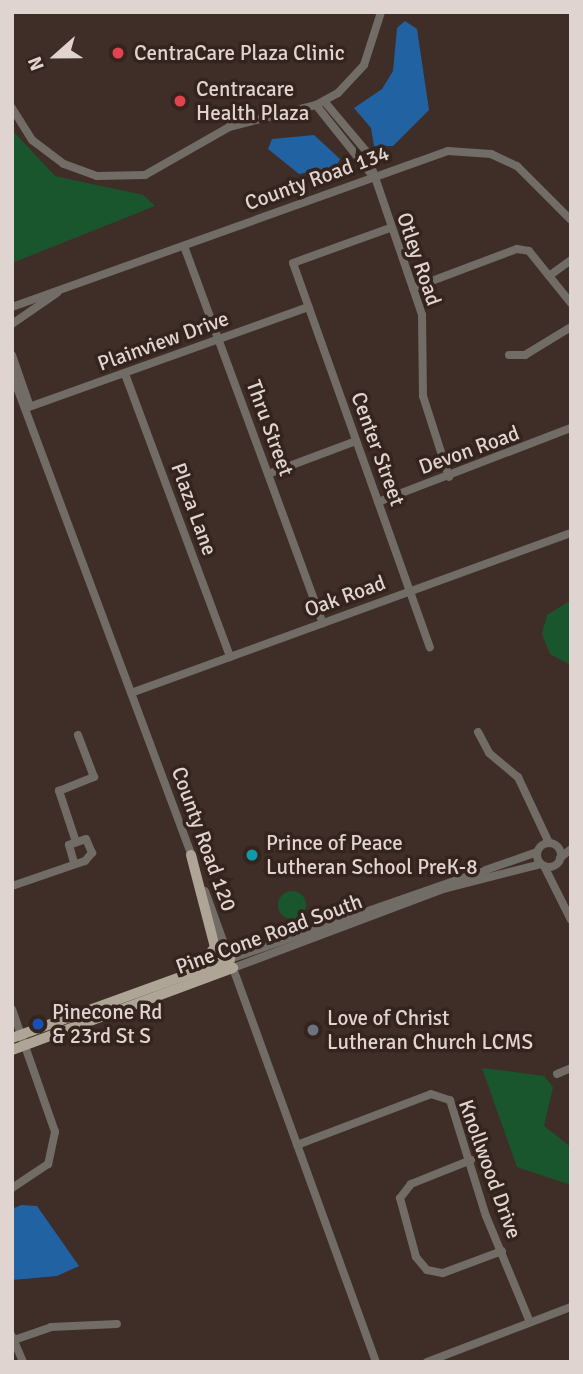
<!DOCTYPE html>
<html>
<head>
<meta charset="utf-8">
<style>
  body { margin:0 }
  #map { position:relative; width:583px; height:1374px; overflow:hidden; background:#3e2e27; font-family:Signika,sans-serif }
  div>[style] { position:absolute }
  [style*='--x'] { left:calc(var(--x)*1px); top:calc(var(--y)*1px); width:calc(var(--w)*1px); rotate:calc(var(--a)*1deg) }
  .green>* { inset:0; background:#1a562d }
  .round { border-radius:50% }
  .water>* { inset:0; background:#2162a3 }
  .minor>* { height:8px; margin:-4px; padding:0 4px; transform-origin:4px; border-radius:4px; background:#716c65 }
  .minor>.ring { margin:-4px; padding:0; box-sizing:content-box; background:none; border:8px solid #716c65; border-radius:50% }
  .major>* { height:10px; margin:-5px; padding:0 5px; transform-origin:5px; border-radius:5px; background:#aea596 }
  .dots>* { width:19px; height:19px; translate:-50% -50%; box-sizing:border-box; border:4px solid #34241d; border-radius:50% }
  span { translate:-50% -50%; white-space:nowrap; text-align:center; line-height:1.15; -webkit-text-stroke:7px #34241d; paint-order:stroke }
  .poi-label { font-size:21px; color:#dfd4d0 }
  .left { translate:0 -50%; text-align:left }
  .street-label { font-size:21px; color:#dfd4d0 }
  .frame { position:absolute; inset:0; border:14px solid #dfd4d0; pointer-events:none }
  .north { position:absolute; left:21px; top:21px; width:70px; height:70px; -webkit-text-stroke:5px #34241d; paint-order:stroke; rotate:249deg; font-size:19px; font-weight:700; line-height:28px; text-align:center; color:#dfd4d0 }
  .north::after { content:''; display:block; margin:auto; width:24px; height:32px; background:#dfd4d0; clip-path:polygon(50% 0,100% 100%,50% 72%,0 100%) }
</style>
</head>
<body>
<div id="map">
  <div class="green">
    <div style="clip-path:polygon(12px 130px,55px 176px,143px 195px,155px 206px,12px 263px)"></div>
    <div style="clip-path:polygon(571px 600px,571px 664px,569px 664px,550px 654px,542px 634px,547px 615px)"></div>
    <div class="round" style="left:278px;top:891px;width:28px;height:28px"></div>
    <div style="clip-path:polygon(482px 1068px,544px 1076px,553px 1087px,544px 1126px,571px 1147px,571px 1185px,517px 1167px)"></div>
  </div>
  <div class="water">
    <div style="clip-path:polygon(405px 21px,417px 29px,429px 110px,393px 146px,374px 146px,371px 128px,354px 108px,382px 89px,393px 71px,397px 28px)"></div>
    <div style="clip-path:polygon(314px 135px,340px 159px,336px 167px,299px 174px,268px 149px,272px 139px)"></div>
    <div style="clip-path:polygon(21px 1205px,37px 1206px,79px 1266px,57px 1276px,12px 1280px,12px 1209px)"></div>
  </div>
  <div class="minor">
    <div style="--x:324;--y:101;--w:65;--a:50"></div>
    <div style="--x:366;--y:151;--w:173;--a:71.1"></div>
    <div style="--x:422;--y:315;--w:81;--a:89.3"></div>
    <div style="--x:423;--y:396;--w:85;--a:72.2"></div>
    <div style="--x:316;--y:105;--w:88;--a:51.4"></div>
    <div style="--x:12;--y:108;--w:38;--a:58"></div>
    <div style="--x:32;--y:140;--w:40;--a:37"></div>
    <div style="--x:64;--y:164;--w:35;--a:20"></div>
    <div style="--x:97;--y:176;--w:48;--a:-1.2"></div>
    <div style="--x:145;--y:175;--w:97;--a:-29.7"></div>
    <div style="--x:229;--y:127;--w:90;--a:-14.2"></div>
    <div style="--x:316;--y:105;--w:25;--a:-29"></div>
    <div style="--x:338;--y:93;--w:38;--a:-47"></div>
    <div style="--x:364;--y:65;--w:56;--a:-72.2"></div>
    <div style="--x:390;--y:228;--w:103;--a:160.2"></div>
    <div style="--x:293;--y:263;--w:408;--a:70.4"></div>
    <div style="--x:184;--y:246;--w:402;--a:69.8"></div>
    <div style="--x:549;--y:276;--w:27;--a:-36"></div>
    <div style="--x:413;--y:288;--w:111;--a:-20.6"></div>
    <div style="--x:517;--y:249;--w:12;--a:9"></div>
    <div style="--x:529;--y:251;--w:67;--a:51.1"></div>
    <div style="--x:12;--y:307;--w:463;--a:-19.7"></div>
    <div style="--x:448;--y:151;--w:43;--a:4"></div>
    <div style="--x:491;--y:154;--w:29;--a:25"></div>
    <div style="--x:517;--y:166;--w:76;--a:45"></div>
    <div style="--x:12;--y:324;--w:55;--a:-34.6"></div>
    <div style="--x:12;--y:355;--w:52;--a:70.9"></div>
    <div style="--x:509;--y:355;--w:16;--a:0"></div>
    <div style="--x:525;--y:355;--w:54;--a:-31.3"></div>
    <div style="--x:12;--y:374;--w:518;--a:69.53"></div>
    <div style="--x:125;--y:374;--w:302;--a:69.6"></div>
    <div style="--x:29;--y:407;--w:297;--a:-19.7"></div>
    <div style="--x:268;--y:474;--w:94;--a:-20.6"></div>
    <div style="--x:378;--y:502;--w:207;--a:-21"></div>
    <div style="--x:131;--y:693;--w:468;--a:-20"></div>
    <div style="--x:478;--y:732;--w:24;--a:62"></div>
    <div style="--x:489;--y:753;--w:38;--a:40"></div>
    <div style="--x:518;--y:777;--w:73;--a:64.8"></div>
    <div style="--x:75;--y:839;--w:51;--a:-108.4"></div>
    <div style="--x:59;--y:791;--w:38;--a:-22"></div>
    <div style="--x:94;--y:777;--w:45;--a:-110.9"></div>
    <div class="ring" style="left:537px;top:843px;width:16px;height:16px"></div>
    <div style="--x:560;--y:858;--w:14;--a:-39"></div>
    <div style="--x:544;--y:866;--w:60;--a:63.4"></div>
    <div style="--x:12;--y:886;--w:77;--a:-18.9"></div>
    <div style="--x:85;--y:861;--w:11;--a:-49"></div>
    <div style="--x:92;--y:853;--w:15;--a:-113"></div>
    <div style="--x:86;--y:839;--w:18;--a:161"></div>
    <div style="--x:69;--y:845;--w:18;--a:74"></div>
    <div style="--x:205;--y:891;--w:501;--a:70.05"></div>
    <div style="--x:230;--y:959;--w:325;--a:-19.2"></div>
    <div style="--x:233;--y:968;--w:224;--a:-20.6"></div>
    <div style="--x:443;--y:889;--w:101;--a:-14.3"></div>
    <div style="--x:12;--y:1009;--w:130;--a:70.7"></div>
    <div style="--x:55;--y:1132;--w:33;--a:102"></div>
    <div style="--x:48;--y:1164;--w:43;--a:146.3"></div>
    <div style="--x:557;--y:1074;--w:15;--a:-23"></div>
    <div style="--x:297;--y:1145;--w:143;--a:-20.8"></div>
    <div style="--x:431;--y:1094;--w:20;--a:18"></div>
    <div style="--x:450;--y:1100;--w:121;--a:72.8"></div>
    <div style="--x:486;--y:1216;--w:115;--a:67.5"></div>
    <div style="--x:471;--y:1160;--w:65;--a:158.2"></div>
    <div style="--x:411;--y:1184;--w:18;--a:128"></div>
    <div style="--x:400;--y:1198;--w:61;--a:74.8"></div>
    <div style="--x:416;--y:1257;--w:17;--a:50"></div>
    <div style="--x:427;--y:1270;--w:16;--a:11"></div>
    <div style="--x:443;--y:1273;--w:63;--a:-20.4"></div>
    <div style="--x:12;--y:1336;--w:28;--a:67"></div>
    <div style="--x:14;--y:1340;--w:39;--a:-19"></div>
    <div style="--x:51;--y:1327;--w:66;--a:-2.6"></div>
    <div style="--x:427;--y:1362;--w:154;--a:-20.9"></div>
  </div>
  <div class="major">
    <div style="--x:191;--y:855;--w:95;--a:75.4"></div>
    <div style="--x:215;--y:947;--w:23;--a:128"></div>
    <div style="--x:12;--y:1038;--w:232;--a:-19.9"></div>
    <div style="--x:12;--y:1050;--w:236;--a:-20.4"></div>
  </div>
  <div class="dots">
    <div style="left:118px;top:53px;background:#e0444e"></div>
    <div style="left:180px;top:101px;background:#e0444e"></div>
    <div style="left:252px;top:855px;background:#0f9aa8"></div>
    <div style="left:38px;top:1024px;background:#1a4fb4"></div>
    <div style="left:313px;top:1030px;background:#6b7280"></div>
  </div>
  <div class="poi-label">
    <span class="left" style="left:134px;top:53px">CentraCare Plaza Clinic</span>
    <span class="left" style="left:196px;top:101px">Centracare<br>Health Plaza</span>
    <span class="left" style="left:266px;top:855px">Prince of Peace<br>Lutheran School PreK-8</span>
    <span class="left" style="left:52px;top:1024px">Pinecone Rd<br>&amp; 23rd St S</span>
    <span class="left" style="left:327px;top:1030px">Love of Christ<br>Lutheran Church LCMS</span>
  </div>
  <div class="street-label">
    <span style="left:317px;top:178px;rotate:-20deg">County Road 134</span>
    <span style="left:419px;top:259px;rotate:71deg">Otley Road</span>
    <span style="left:163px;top:341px;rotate:-20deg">Plainview Drive</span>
    <span style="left:270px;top:428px;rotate:70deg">Thru Street</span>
    <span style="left:378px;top:449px;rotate:70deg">Center Street</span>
    <span style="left:469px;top:450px;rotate:-20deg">Devon Road</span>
    <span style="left:194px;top:509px;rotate:70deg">Plaza Lane</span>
    <span style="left:345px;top:596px;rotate:-20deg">Oak Road</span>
    <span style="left:204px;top:839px;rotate:70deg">County Road 120</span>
    <span style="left:269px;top:934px;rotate:-20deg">Pine Cone Road South</span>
    <span style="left:490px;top:1169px;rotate:70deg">Knollwood Drive</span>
  </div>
  <div class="frame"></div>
  <div class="north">N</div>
</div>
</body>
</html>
